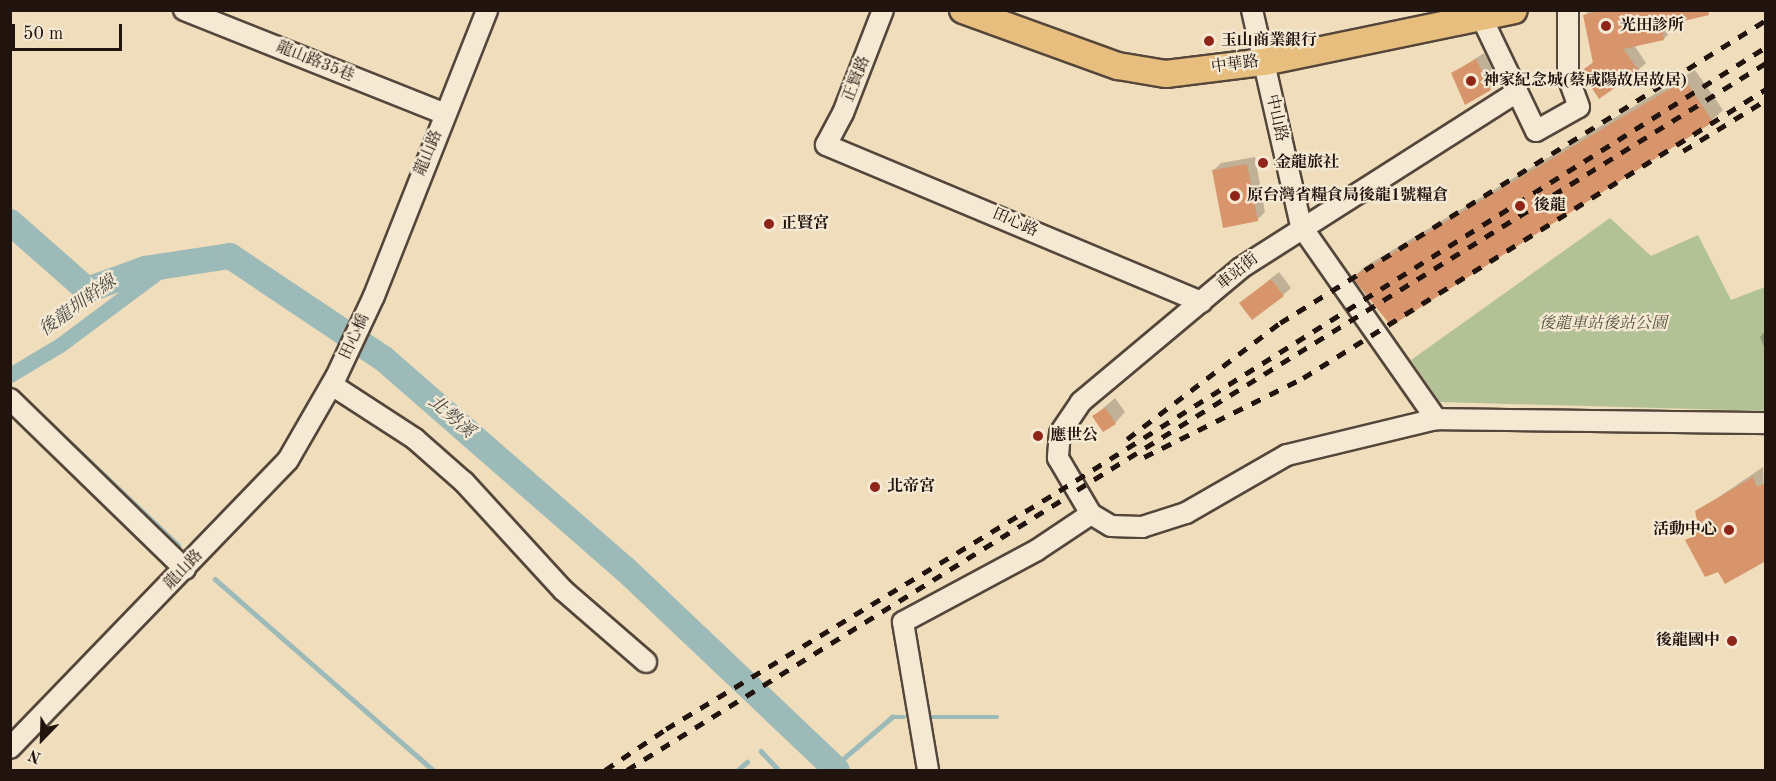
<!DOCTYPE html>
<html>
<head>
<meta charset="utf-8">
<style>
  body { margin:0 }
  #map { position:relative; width:1776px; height:781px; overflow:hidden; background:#efddbc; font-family:"Old Standard TT","Noto Serif TC",serif }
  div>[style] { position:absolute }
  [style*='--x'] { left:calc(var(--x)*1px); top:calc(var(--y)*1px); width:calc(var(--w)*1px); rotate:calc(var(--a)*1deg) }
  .green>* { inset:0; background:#b3c296 }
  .shadow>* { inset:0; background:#0003 }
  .stream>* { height:4.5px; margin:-2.25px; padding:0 2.25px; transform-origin:2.25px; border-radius:2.25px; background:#9cbab8 }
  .canal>* { height:15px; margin:-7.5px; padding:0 7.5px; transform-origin:7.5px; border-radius:7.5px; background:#9cbab8 }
  .river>* { height:26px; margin:-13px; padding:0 13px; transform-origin:13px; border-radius:13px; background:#9cbab8 }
  .building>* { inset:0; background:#d8956b }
  .roads { filter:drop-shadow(2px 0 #54463a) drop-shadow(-2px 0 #54463a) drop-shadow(0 2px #54463a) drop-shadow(0 -2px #54463a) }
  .minor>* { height:20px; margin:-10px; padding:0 10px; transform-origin:10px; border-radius:10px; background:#f5e9d3 }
  .major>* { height:26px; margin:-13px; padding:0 13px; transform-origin:13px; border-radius:13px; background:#e8be7e }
  .rail>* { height:4.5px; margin-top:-2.25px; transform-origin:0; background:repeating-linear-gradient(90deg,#21140f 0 10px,transparent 0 20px) }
  .dots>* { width:16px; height:16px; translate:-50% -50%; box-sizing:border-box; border:3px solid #f5e9d3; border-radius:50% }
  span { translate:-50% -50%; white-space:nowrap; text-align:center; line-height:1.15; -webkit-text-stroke:4.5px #f5e9d3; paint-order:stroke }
  .poi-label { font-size:16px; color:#21140f; font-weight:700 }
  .left { translate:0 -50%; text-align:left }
  .right { translate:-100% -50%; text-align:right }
  .street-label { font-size:16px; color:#21140f }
  .park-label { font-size:16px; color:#54513e; font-style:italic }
  .water-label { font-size:18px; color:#4c4e4a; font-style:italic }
  .frame { position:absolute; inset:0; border:12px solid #21140f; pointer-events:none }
  .north { position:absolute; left:12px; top:709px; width:60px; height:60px; -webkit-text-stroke:4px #f5e9d3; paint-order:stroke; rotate:203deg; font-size:16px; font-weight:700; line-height:24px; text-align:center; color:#21140f }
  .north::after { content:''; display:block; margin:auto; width:21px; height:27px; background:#21140f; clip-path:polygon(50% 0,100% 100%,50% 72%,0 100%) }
  .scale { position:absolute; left:12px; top:24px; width:110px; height:27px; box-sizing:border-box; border:3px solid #21140f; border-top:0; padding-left:8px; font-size:18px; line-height:21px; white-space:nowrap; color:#21140f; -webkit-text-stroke:4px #f5e9d3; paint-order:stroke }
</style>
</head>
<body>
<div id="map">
  <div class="green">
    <div style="clip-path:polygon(1610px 218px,1651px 256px,1698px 235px,1731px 300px,1765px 287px,1765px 411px,1440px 402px,1411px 360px)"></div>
  </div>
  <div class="shadow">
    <div style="clip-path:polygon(1590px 10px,1712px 10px,1670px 23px,1671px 31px,1664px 39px,1634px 45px,1646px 63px,1638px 70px,1582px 71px,1594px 61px,1585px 15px)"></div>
    <div style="clip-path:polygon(1484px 53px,1498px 81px,1490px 89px,1453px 73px)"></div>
    <div style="clip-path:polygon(1695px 70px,1723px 110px,1712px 120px,1391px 324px,1354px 277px,1364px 267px)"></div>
    <div style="clip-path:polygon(1255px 157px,1265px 212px,1257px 220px,1213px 171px,1221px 163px)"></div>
    <div style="clip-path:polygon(1279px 272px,1291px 288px,1283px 295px,1241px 303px)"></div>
    <div style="clip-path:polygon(1766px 330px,1766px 352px,1760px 337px)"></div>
    <div style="clip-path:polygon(1115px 398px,1125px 412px,1115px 423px,1094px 416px)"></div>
    <div style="clip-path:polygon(1763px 467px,1766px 560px,1719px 570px,1687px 541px,1696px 532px,1692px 525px,1698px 518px,1697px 512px)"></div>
  </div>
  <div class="stream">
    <div style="--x:10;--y:387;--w:12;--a:42"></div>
    <div style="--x:41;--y:415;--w:189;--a:43.5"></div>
    <div style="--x:215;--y:579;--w:290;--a:41.2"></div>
    <div style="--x:930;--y:717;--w:67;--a:0"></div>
    <div style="--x:761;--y:751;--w:26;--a:47"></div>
    <div style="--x:738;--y:770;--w:12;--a:-42"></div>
    <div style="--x:830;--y:770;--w:82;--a:-40.5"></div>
    <div style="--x:892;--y:717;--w:12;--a:0"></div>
  </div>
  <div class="canal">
    <div style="--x:10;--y:375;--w:58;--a:-31"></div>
    <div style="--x:60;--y:345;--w:132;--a:-36.7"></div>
  </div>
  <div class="river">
    <div style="--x:10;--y:222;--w:103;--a:41.4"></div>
    <div style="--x:87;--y:290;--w:62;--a:-19.9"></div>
    <div style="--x:145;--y:269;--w:86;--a:-8.7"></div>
    <div style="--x:230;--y:256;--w:185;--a:33.8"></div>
    <div style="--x:384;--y:359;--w:320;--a:41.1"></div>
    <div style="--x:625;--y:569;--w:292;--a:43.5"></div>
  </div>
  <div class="building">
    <div style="clip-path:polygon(1606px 10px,1708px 10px,1709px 15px,1662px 26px,1664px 40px,1623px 49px,1639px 71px,1599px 99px,1581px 71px,1593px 63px,1583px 15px)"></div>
    <div style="clip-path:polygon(1476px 59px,1491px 90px,1465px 105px,1451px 73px)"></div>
    <div style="clip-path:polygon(1685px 80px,1713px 122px,1391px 326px,1352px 277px)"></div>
    <div style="clip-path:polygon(1247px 164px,1258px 221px,1223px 228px,1212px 170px)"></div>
    <div style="clip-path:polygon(1271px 279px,1284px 296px,1252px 320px,1239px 303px)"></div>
    <div style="clip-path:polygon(1105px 408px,1116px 424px,1103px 432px,1092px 416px)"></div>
    <div style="clip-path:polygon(1753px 477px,1757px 487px,1766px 483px,1766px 561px,1725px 584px,1718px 572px,1705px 577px,1685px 540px,1696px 535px,1690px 525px,1697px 521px,1695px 511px)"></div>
  </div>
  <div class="roads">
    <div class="minor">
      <div style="--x:184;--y:10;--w:281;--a:21.7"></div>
      <div style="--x:883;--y:10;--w:110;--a:111.2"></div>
      <div style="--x:843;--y:113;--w:36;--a:118"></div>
      <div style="--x:826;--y:145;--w:407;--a:22.7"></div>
      <div style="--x:1252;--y:10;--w:221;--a:77.2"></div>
      <div style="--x:1301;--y:226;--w:236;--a:55"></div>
      <div style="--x:1478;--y:10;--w:134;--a:64.4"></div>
      <div style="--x:1536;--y:131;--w:49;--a:-29.2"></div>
      <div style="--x:1579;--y:107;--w:33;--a:-110"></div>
      <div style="--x:1568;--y:76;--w:66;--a:-90"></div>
      <div style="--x:1517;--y:92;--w:327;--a:147.5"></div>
      <div style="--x:1241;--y:268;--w:209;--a:140.1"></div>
      <div style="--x:1081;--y:402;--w:37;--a:124"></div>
      <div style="--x:1060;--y:433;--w:25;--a:95"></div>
      <div style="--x:1058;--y:458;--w:65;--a:59.5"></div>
      <div style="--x:1091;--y:514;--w:23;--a:31"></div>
      <div style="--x:1111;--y:526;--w:31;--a:2"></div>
      <div style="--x:1142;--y:527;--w:46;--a:-17.7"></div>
      <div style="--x:1186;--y:513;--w:116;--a:-29.9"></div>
      <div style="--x:1287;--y:455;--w:153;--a:-13.6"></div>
      <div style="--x:1436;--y:419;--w:330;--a:0.7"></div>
      <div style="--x:332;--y:385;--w:99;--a:33"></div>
      <div style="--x:415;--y:439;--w:65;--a:41.3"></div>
      <div style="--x:464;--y:482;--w:147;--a:47.5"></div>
      <div style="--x:563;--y:590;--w:110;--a:40.9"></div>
      <div style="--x:10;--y:399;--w:244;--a:44.2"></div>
      <div style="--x:10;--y:748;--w:400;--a:-46"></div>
      <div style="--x:288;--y:460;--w:96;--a:-60"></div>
      <div style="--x:336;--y:377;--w:89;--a:-64.9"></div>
      <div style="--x:374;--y:296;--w:308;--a:-68.4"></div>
      <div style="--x:928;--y:770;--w:150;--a:-99.6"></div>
      <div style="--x:903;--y:622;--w:152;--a:-28.2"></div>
      <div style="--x:1037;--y:550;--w:65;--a:-33.7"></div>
    </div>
    <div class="major">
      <div style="--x:963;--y:10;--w:165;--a:19.9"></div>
      <div style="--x:1118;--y:66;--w:49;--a:9.5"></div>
      <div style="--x:1166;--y:74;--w:99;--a:-7"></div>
      <div style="--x:1264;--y:62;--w:255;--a:-11.7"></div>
    </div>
  </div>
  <div class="rail">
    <div style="--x:1683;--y:151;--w:97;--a:-31.6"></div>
    <div style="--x:1127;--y:439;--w:192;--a:-37.2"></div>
    <div style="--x:1280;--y:323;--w:573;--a:-31.94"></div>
    <div style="--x:1144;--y:457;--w:178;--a:-26.4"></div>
    <div style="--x:1303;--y:378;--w:546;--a:-31.97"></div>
    <div style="--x:1077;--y:490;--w:811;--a:-31.79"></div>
    <div style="--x:605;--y:770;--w:73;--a:-33.9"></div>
    <div style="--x:666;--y:729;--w:459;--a:-31.2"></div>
    <div style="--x:1059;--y:491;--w:835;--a:-32.13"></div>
    <div style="--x:627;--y:770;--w:510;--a:-31.85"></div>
  </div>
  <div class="dots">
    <div style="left:1606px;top:26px;background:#8f2418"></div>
    <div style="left:1209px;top:41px;background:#8f2418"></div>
    <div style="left:1471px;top:81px;background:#8f2418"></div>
    <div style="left:1263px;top:163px;background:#8f2418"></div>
    <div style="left:1235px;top:196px;background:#8f2418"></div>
    <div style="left:1520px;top:206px;background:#8f2418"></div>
    <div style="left:769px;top:224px;background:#8f2418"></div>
    <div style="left:1038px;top:436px;background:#8f2418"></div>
    <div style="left:875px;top:487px;background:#8f2418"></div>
    <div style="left:1729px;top:530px;background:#8f2418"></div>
    <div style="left:1732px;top:641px;background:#8f2418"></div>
  </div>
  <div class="poi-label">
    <span class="left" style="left:1620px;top:26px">光田診所</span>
    <span class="left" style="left:1221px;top:41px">玉山商業銀行</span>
    <span class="left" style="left:1483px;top:81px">神家紀念城(蔡咸陽故居故居)</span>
    <span class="left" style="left:1275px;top:163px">金龍旅社</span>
    <span class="left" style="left:1247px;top:196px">原台灣省糧食局後龍1號糧倉</span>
    <span class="left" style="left:1534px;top:206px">後龍</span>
    <span class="left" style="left:781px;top:224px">正賢宮</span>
    <span class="left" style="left:1050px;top:436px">應世公</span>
    <span class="left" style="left:887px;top:487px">北帝宮</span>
    <span class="right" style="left:1717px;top:530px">活動中心</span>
    <span class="right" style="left:1720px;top:641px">後龍國中</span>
  </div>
  <div class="street-label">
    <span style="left:315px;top:62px;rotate:22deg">龍山路35巷</span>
    <span style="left:1235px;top:65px;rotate:-8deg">中華路</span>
    <span style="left:857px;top:79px;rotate:-68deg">正賢路</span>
    <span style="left:1276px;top:118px;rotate:77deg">中山路</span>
    <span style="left:429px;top:153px;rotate:-67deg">龍山路</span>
    <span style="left:1015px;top:223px;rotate:23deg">田心路</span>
    <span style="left:1238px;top:272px;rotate:-39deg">車站街</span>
    <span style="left:355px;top:337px;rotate:-65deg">田心橋</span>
    <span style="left:184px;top:570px;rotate:-46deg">龍山路</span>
  </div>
  <div class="park-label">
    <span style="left:1603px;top:324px">後龍車站後站公園</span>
  </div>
  <div class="water-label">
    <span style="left:78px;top:306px;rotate:-36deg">後龍圳幹線</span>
    <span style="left:451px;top:417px;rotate:41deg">北勢溪</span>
  </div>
  <div class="frame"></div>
  <div class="north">N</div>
  <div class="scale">50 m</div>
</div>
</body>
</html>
